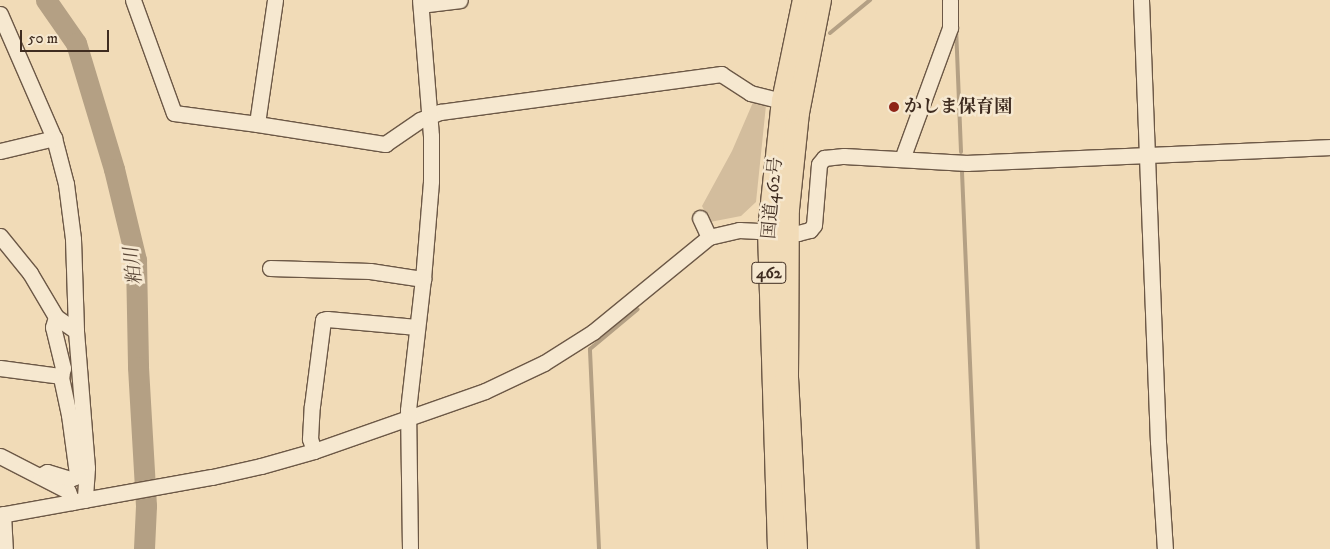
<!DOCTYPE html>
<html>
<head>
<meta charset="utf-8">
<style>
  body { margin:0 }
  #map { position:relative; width:1330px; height:549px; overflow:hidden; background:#f1dbb7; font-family:"IM FELL DW Pica","Noto Serif JP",serif }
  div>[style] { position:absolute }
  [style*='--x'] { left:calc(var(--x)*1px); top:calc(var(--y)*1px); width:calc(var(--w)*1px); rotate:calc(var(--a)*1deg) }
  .green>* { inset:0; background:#d3bd9d }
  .stream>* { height:4px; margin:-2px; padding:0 2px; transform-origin:2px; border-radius:2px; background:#b4a084 }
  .river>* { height:21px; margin:-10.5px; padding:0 10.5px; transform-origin:10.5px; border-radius:10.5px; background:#b4a084 }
  .roads { filter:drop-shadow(1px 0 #6c5846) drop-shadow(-1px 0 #6c5846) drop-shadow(0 1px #6c5846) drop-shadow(0 -1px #6c5846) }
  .minor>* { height:15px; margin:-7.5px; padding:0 7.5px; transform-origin:7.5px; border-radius:7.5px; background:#f6e8d0 }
  .highway>* { height:22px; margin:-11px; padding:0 11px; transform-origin:11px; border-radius:11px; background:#f1dbb7 }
  .dots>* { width:14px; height:14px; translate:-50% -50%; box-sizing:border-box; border:2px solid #f6e8d0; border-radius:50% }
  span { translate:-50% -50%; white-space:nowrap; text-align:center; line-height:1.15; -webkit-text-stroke:5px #f6e8d0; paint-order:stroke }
  .shield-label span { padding:1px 4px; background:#f6e8d0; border:1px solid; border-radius:4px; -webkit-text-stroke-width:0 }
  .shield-label { font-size:16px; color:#3f2c20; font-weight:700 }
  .poi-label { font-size:18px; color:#3f2c20; font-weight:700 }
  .left { translate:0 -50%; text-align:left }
  .street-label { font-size:18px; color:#3f2c20 }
  .water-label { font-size:19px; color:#5c4939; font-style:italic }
  .scale { position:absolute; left:20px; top:30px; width:89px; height:22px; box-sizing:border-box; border:2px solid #3f2c20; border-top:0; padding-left:6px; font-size:15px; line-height:18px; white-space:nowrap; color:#3f2c20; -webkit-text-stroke:4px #f6e8d0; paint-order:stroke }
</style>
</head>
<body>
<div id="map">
  <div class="green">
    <div style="clip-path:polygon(754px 100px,766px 105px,756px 202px,741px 216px,710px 222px,702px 206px,732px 151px)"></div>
  </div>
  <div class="stream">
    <div style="--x:956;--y:27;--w:125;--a:87.7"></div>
    <div style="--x:830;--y:33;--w:52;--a:-39.5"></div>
    <div style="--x:962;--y:172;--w:377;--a:87.6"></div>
    <div style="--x:599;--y:549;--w:200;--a:-92.6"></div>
    <div style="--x:590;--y:349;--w:62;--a:-39.8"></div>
  </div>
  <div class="river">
    <div style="--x:46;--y:0;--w:52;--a:55.1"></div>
    <div style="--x:76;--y:43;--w:132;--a:73.2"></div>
    <div style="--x:114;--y:169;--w:94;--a:76.4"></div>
    <div style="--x:136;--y:260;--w:107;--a:88.9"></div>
    <div style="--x:138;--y:367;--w:139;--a:86.7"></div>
    <div style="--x:146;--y:506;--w:43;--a:92.7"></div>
  </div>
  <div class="roads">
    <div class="minor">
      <div style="--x:133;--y:0;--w:120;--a:70.1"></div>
      <div style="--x:174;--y:113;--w:84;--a:7.5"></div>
      <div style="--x:275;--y:0;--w:125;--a:98.3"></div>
      <div style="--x:257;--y:124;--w:130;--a:8.9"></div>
      <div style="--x:385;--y:144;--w:42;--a:-34.4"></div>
      <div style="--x:420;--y:120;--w:22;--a:-22"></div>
      <div style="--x:440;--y:112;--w:284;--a:-7.7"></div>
      <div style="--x:721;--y:74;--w:35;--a:33"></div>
      <div style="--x:750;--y:93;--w:34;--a:14"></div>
      <div style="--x:1141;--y:0;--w:442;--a:87.8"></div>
      <div style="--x:1158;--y:442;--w:107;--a:86.3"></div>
      <div style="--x:421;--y:5;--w:39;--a:-7"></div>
      <div style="--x:0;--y:14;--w:135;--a:66.5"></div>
      <div style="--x:54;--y:138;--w:48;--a:75.4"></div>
      <div style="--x:66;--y:184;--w:55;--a:82.7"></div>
      <div style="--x:73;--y:239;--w:92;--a:88.1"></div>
      <div style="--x:76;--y:331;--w:137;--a:85.4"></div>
      <div style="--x:87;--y:468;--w:32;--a:94"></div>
      <div style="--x:0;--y:151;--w:56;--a:-13.5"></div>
      <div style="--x:902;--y:159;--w:140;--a:-69.9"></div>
      <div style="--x:950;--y:28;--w:28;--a:-90"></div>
      <div style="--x:700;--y:218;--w:21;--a:65"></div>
      <div style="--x:0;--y:236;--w:48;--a:51"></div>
      <div style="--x:30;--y:273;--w:51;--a:59.4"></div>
      <div style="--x:56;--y:317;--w:24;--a:35"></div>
      <div style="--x:270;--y:268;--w:100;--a:1.7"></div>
      <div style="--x:370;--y:271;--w:54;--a:8.6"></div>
      <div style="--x:0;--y:368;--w:62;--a:7.5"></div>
      <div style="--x:314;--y:451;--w:13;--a:-108"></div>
      <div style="--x:310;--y:439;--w:33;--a:-87"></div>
      <div style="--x:312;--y:406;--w:87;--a:-82.7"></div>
      <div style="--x:323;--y:320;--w:4;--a:-14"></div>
      <div style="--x:327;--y:319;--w:90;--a:5.1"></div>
      <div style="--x:0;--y:456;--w:76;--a:27.2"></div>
      <div style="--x:68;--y:491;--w:12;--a:70"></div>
      <div style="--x:40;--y:476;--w:8;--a:-30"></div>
      <div style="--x:47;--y:472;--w:24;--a:17"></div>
      <div style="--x:70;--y:479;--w:5;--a:-22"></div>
      <div style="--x:75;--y:477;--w:4;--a:-56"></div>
      <div style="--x:77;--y:474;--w:60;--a:-97.7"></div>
      <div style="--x:69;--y:415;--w:40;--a:-102"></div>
      <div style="--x:61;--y:376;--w:8;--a:-76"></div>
      <div style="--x:63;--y:368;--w:42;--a:-103.7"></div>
      <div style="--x:53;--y:327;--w:10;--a:-73"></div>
      <div style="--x:3;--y:514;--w:35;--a:87"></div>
      <div style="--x:0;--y:515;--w:215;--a:-10.2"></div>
      <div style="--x:212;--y:477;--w:50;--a:-12.7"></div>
      <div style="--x:261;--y:466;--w:55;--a:-15.8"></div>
      <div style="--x:314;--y:451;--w:181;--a:-19.3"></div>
      <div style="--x:485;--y:391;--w:65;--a:-25.4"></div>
      <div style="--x:544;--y:363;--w:58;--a:-32.3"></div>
      <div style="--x:593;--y:332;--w:150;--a:-39.3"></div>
      <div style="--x:709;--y:237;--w:31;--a:-13"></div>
      <div style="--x:739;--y:230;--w:59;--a:2.9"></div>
      <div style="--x:798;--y:233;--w:12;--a:-14"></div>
      <div style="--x:810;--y:230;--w:6;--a:-51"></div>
      <div style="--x:814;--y:225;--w:61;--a:-85.3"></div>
      <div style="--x:819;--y:164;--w:8;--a:-50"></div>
      <div style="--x:824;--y:158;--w:20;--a:-6"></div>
      <div style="--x:844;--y:156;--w:123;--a:3.3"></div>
      <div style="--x:967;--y:163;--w:363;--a:-2.5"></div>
      <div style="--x:410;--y:549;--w:139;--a:-90.8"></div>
      <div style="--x:408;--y:410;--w:132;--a:-83.5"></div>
      <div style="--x:423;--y:279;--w:98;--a:-85.3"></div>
      <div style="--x:431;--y:181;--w:45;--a:-90"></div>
      <div style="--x:431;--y:136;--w:136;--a:-94.6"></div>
    </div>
    <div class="highway">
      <div style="--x:779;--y:549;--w:318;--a:-91.8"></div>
      <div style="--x:769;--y:231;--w:131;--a:-83.9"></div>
      <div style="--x:783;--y:101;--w:103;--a:-78.3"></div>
      <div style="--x:796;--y:549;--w:174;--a:-93"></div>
      <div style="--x:787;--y:375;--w:166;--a:-89.7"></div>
      <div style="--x:788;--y:209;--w:97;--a:-84.1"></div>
      <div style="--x:798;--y:113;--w:115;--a:-79"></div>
    </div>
  </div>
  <div class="dots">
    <div style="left:894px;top:107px;background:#8f2418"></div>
  </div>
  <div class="shield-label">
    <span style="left:769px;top:273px">462</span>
  </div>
  <div class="poi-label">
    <span class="left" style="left:904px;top:107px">かしま保育園</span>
  </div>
  <div class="street-label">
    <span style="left:773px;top:198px;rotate:-85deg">国道462号</span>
  </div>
  <div class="water-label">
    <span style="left:134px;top:266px;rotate:-97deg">粕川</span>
  </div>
  <div class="scale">50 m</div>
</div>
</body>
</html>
